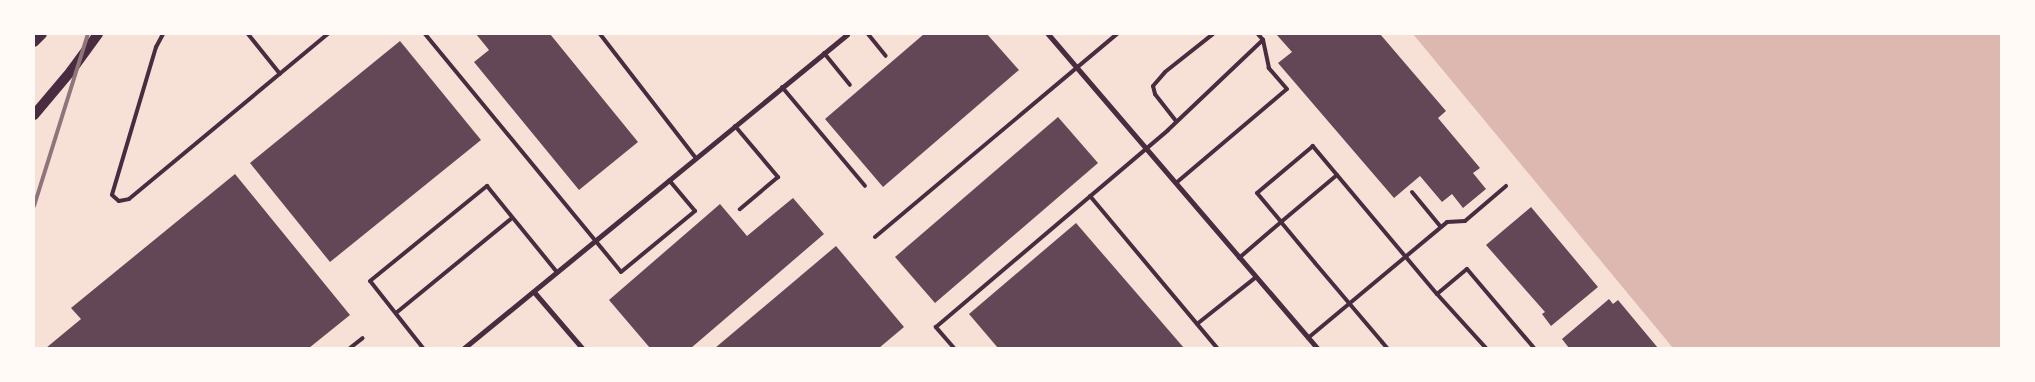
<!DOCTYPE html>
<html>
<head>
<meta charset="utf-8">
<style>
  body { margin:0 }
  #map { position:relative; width:2035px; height:382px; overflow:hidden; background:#f7e1d7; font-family:Helvetica,sans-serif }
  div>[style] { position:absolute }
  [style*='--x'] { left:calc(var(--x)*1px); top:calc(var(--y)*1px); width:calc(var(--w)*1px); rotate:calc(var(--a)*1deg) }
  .water>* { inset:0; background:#dcb8b0 }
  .building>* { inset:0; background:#644757 }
  .service>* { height:4px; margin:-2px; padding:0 2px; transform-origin:2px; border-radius:2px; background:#4a2c40 }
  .minor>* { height:5px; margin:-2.5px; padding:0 2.5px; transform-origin:2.5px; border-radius:2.5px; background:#4a2c40 }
  .secondary>* { height:10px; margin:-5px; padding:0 5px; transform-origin:5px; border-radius:5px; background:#4a2c40 }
  .rail>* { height:4px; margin:-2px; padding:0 2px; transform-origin:2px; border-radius:2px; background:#8f747c }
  span { translate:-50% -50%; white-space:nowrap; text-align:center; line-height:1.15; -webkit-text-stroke:4px #fffaf5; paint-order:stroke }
  .frame { position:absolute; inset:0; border:35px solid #fffaf5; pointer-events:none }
</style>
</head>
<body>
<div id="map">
  <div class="water">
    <div style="clip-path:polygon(1413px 34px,2001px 34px,2001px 348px,1673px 348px)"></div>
  </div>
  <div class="building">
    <div style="clip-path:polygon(476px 34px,550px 34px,638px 142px,579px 190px,474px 62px,489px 50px)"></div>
    <div style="clip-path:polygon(924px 34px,987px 34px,1019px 70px,883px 187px,825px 119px)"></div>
    <div style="clip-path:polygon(1276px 34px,1380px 34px,1446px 111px,1438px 118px,1480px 168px,1473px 173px,1486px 189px,1463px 208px,1452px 194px,1442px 202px,1420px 176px,1394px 198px,1278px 63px,1292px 52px)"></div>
    <div style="clip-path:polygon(400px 41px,481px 140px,330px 262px,250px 163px)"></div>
    <div style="clip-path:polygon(1058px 117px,1098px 163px,935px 303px,895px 257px)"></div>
    <div style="clip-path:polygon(235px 174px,350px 315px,309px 348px,46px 348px,81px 319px,71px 308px)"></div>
    <div style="clip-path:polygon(793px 198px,824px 234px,691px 348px,650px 348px,609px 300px,720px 204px,747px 236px)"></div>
    <div style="clip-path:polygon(1531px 207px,1598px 287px,1551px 326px,1542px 314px,1545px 312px,1486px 245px)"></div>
    <div style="clip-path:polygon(1076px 223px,1184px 348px,998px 348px,969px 314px)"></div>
    <div style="clip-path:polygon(836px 246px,904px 327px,879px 348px,715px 348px)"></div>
    <div style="clip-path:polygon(1609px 299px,1613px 304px,1618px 300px,1658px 348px,1569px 348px,1562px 339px)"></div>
  </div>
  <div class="service">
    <div style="--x:163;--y:34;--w:15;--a:118"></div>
    <div style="--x:156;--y:47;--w:154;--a:106.6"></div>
    <div style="--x:112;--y:195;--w:9;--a:41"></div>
    <div style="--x:119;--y:201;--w:10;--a:-11"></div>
    <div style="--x:129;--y:199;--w:259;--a:-39.7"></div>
    <div style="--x:248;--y:34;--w:51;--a:51.3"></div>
    <div style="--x:425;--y:34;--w:308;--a:50.5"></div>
    <div style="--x:621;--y:272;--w:96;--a:-39.5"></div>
    <div style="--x:695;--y:211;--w:40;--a:-130"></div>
    <div style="--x:600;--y:34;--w:157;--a:52.3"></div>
    <div style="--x:868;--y:34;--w:28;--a:51"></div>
    <div style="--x:824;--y:53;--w:41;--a:50.9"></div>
    <div style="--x:782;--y:87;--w:129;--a:50"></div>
    <div style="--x:1176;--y:121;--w:34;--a:-128"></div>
    <div style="--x:1155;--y:94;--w:8;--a:-104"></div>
    <div style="--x:1153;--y:86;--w:18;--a:-49"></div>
    <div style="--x:1165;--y:72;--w:61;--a:-38.4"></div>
    <div style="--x:735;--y:126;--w:67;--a:49.9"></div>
    <div style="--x:778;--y:177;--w:50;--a:139.9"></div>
    <div style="--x:1337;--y:175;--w:155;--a:50"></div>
    <div style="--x:1437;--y:294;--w:73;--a:47.8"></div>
    <div style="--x:1176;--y:183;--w:145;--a:-40.3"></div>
    <div style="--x:1287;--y:89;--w:28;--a:-131"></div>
    <div style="--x:1269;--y:68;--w:29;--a:-102"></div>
    <div style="--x:1412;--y:192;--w:45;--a:50.4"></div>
    <div style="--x:1090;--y:196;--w:198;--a:50.1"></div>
    <div style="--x:875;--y:237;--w:316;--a:-40"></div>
    <div style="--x:1239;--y:258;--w:55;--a:-40.6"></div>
    <div style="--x:1281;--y:222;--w:73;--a:-40"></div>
    <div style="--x:1337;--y:175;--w:38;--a:-130"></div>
    <div style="--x:1313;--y:146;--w:73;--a:140"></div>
    <div style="--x:1257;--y:193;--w:38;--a:50"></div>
    <div style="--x:1281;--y:222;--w:53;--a:50.3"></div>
    <div style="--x:1315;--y:263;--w:104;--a:49.7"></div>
    <div style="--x:1382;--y:342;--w:8;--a:50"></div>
    <div style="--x:1437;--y:294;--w:39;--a:-40"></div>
    <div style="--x:1467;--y:269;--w:104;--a:49.7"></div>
    <div style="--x:396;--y:313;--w:150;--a:-39.3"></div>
    <div style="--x:1197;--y:324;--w:75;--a:-38.5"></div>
    <div style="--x:1308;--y:338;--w:181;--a:-39.8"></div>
    <div style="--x:1447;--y:222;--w:18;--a:-3"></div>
    <div style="--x:1465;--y:221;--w:54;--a:-40.5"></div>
    <div style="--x:350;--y:348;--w:16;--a:-38"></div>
    <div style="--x:423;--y:348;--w:85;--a:-128.3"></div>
    <div style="--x:370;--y:281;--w:151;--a:-39.1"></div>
    <div style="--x:487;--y:186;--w:111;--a:50.9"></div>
    <div style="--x:954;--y:348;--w:28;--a:-131"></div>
    <div style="--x:936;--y:327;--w:304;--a:-40.3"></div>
    <div style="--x:1168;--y:130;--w:131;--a:-43.5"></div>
    <div style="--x:1263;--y:40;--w:8;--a:-130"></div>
  </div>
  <div class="minor">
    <div style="--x:1048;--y:34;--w:413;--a:49.4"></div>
    <div style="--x:534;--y:292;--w:74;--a:49.4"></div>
    <div style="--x:464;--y:348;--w:495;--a:-39.3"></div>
  </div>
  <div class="secondary">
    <div style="--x:34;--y:42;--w:11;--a:-45"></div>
    <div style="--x:34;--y:115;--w:57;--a:-49.9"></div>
    <div style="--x:71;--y:71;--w:46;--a:-53.9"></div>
  </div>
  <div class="rail">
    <div style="--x:34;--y:206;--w:180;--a:-72.6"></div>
  </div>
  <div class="frame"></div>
</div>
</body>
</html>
